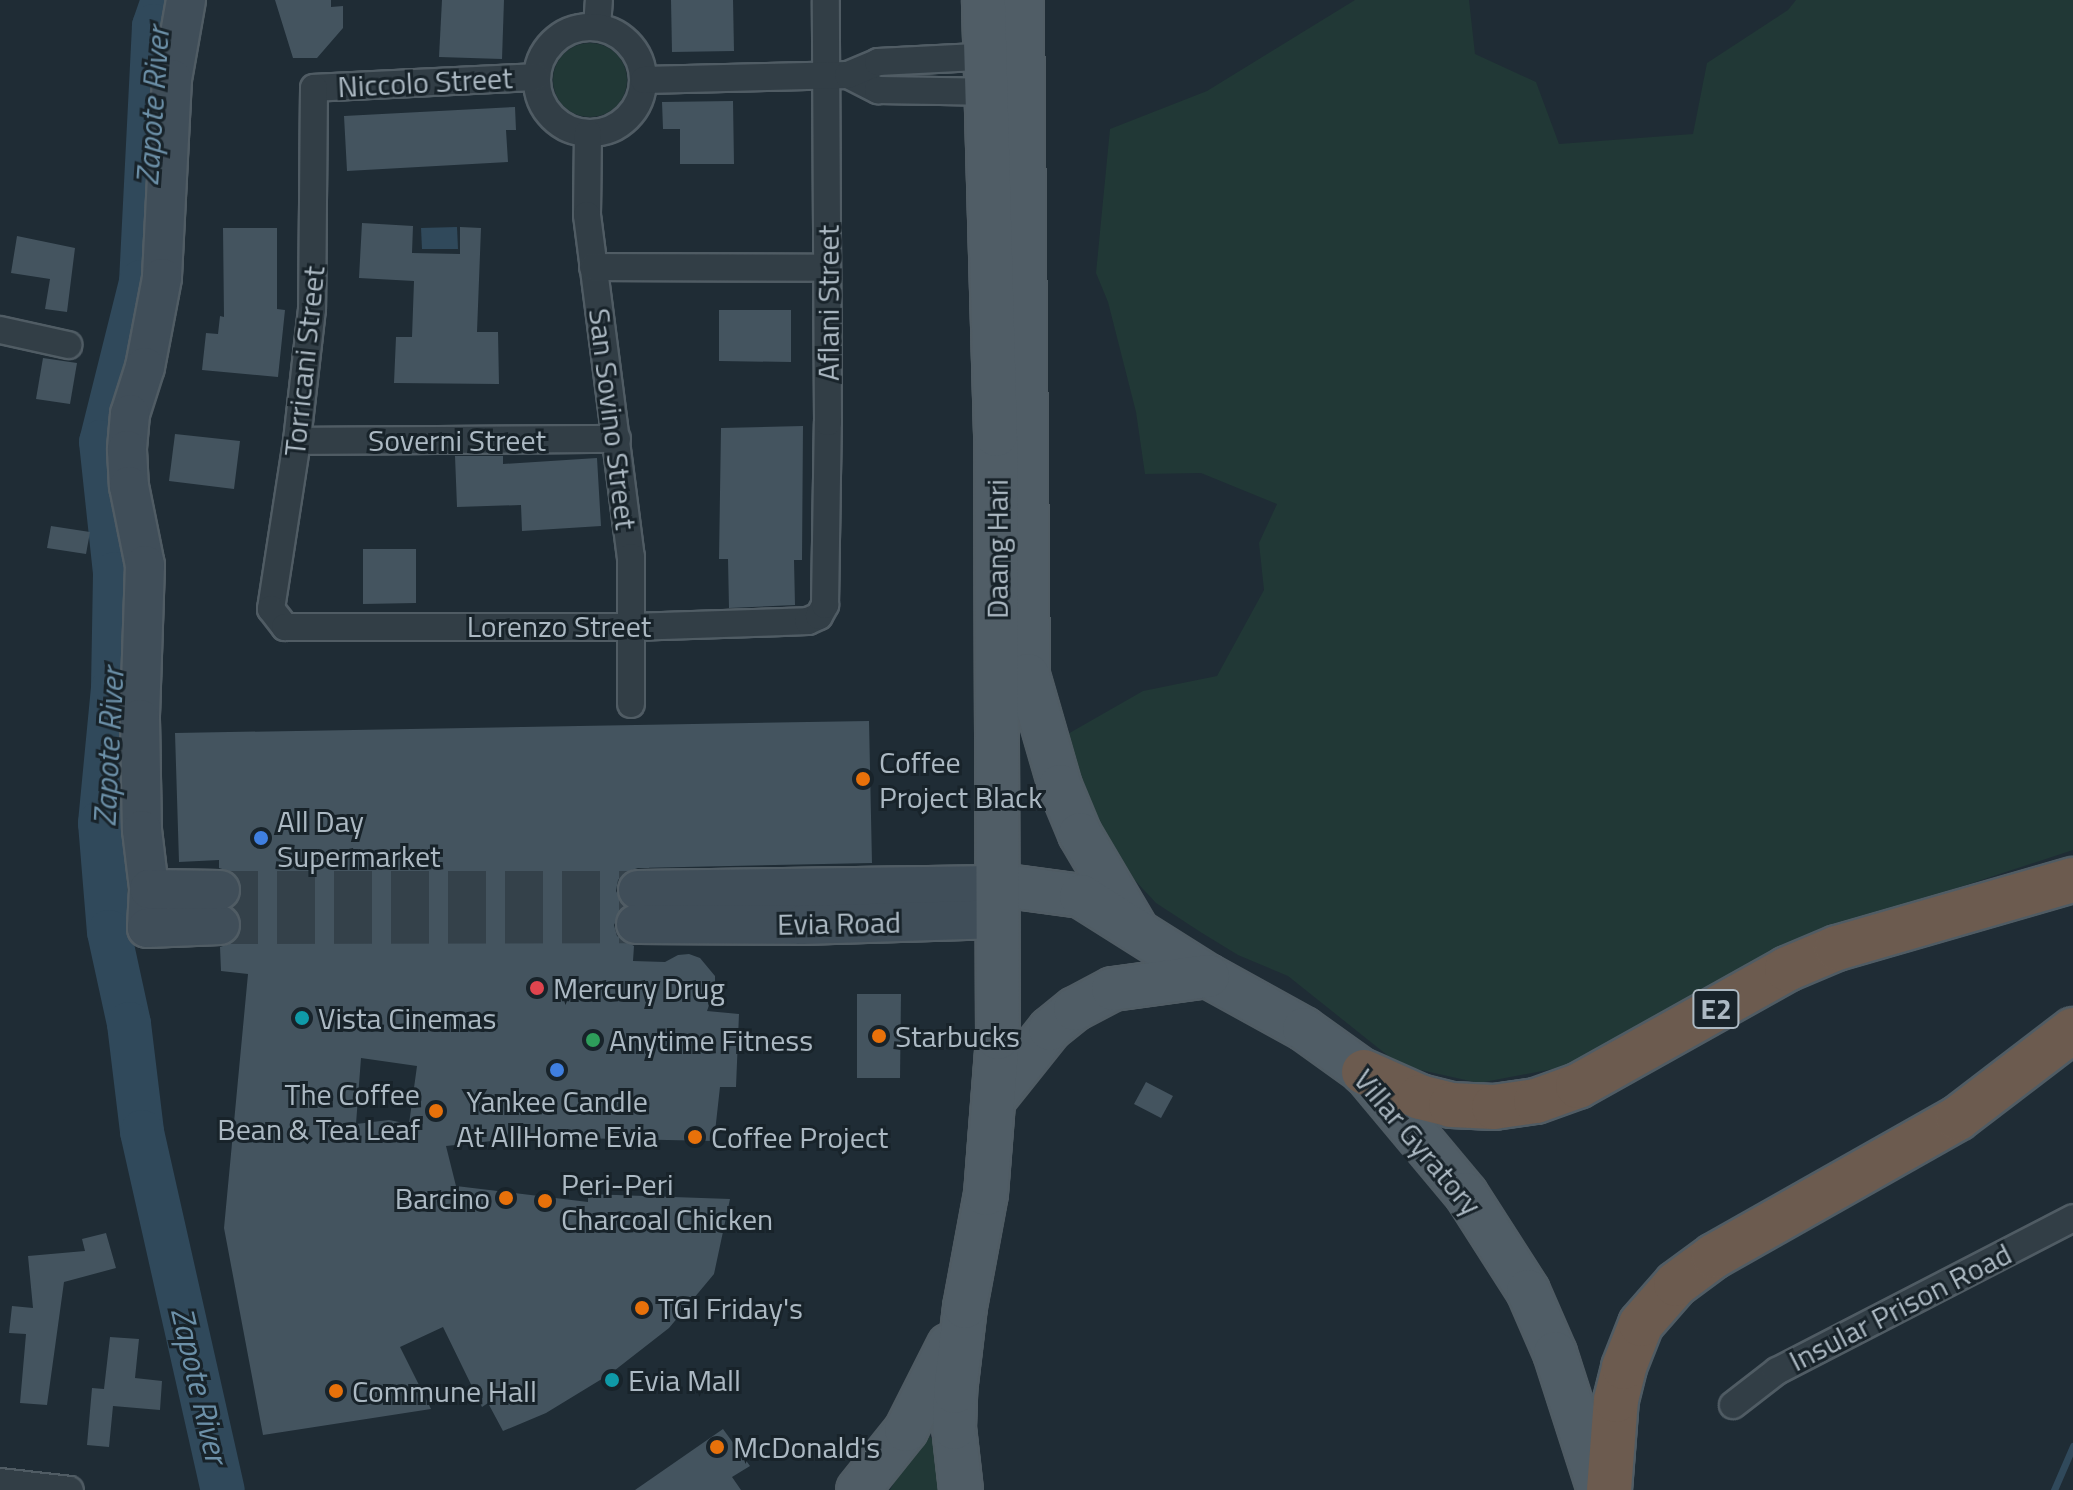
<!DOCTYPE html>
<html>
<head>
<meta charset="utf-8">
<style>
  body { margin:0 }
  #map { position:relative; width:2073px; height:1490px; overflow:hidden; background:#1f2c35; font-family:"Titillium Web",sans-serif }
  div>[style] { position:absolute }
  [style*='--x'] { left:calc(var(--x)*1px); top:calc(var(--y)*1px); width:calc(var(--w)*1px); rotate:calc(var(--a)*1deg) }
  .green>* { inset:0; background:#213836 }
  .round { border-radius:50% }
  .water>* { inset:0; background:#30495b }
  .stream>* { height:7px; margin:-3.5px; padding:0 3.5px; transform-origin:3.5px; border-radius:3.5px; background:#30495b }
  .river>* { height:44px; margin:-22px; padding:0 22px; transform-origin:22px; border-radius:22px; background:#30495b }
  .building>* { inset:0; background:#44545f }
  .secondary-tunnel>* { height:38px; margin-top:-19px; transform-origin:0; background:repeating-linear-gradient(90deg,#34414a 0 38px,transparent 0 57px) }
  .roads { filter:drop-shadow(2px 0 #505c64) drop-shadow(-2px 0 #505c64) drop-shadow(0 2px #505c64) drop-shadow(0 -2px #505c64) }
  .street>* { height:26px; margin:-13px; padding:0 13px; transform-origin:13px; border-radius:13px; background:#323e46 }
  .street>.ring { margin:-13px; padding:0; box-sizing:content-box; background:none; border:26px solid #323e46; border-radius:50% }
  .secondary>* { height:38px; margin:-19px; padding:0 19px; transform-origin:19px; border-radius:19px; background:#404e59 }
  .primary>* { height:42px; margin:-21px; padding:0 21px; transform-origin:21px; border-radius:21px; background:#505d66 }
  .highway>* { height:44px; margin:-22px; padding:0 22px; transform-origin:22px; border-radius:22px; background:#6c5b4f }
  .dots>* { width:22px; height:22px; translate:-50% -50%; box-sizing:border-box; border:4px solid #18232a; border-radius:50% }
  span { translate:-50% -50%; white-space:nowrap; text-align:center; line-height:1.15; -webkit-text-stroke:6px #18232a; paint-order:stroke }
  .shield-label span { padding:2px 6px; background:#18232a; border:2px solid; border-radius:6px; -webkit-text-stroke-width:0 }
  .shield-label { font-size:28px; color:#acb9c3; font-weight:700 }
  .street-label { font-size:30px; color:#acb9c3 }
  .poi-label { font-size:30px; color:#acb9c3 }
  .left { translate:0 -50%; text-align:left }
  .right { translate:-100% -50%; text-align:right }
  .water-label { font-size:32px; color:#6c90a8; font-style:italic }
</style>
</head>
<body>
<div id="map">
  <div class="green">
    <div style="clip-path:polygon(1355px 0,1469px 0,1475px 54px,1536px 82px,1559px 144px,1693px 134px,1707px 63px,1788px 10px,1796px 0,2073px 0,2073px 850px,1896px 908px,1753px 973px,1574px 1065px,1479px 1083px,1416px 1069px,1392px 1059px,1288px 976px,1238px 955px,1202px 933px,1156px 903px,1129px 874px,1105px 839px,1066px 735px,1143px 691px,1217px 676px,1264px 590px,1259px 543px,1277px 504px,1201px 473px,1145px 474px,1136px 412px,1108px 302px,1096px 273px,1110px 129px,1207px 91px)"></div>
    <div class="round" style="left:553px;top:43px;width:74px;height:74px"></div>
    <div style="clip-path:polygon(927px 1433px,932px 1439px,939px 1490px,890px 1490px,920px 1437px)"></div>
  </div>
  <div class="water">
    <div style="clip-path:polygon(457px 227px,458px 249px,422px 249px,421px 228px)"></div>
  </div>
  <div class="stream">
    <div style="--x:2054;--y:1490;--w:48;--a:-66.6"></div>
  </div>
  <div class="river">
    <div style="--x:163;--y:0;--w:28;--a:109"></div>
    <div style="--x:154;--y:26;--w:256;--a:92.9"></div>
    <div style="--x:141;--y:282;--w:165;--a:104"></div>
    <div style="--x:101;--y:442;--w:133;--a:83.9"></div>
    <div style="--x:115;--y:574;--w:114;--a:91"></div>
    <div style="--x:113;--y:688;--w:136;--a:95.5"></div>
    <div style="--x:100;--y:823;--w:109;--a:85.3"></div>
    <div style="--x:109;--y:932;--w:94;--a:77.7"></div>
    <div style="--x:129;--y:1024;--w:109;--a:83.1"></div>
    <div style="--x:142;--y:1132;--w:367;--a:77.3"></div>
  </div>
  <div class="building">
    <div style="clip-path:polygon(275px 0,331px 0,331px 7px,343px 6px,343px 28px,317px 58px,293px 58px)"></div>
    <div style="clip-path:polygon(442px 0,504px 0,502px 59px,439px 57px)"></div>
    <div style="clip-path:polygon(671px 0,733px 0,734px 51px,672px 52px)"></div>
    <div style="clip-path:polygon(733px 101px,734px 164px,680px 164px,680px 129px,663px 129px,662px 102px)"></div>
    <div style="clip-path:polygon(515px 107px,516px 130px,506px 130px,508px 162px,347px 171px,344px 116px)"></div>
    <div style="clip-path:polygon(362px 223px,413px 226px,412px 253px,460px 254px,460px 227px,481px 228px,477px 332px,498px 332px,499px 384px,394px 383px,396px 337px,412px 337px,414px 281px,359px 278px)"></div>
    <div style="clip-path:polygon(223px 228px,277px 228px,277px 309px,285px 310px,278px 377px,202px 370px,206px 333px,218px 334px,220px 316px,224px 317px)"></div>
    <div style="clip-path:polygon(17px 236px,75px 248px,67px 312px,45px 309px,50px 279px,11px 273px)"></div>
    <div style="clip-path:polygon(719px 310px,791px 310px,791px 362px,719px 361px)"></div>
    <div style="clip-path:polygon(43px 358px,77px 363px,70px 404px,36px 399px)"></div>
    <div style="clip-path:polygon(803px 426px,802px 560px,794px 560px,795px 605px,729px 608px,728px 559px,719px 559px,721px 428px)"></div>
    <div style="clip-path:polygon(175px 434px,240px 441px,234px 489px,169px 481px)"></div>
    <div style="clip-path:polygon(455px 456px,503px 456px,503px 464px,597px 458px,601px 526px,522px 531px,521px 505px,457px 507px)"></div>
    <div style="clip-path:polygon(51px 526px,90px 532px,86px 554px,47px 548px)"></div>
    <div style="clip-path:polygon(363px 549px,416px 549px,416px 603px,363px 604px)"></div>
    <div style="clip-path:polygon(evenodd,869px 721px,872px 863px,638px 868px,626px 872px,618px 880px,616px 891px,624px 906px,614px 925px,617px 936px,634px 946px,633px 961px,665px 962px,678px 955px,689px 954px,700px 958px,715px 976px,715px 988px,707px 1011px,739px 1014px,736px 1087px,720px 1087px,714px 1141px,527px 1137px,446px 1146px,456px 1186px,588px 1202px,588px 1194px,730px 1199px,714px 1274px,669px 1328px,610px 1374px,546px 1413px,503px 1431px,488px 1403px,482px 1407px,443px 1327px,400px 1347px,431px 1409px,263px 1435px,224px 1228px,248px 974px,221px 971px,220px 947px,232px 943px,240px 934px,242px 923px,233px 908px,242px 890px,232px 872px,219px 868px,219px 860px,179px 862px,175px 733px,869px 721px,361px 1058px,417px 1066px,409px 1124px,389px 1120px,356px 1124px,361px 1058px)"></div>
    <div style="clip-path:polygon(857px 994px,901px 994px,900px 1078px,857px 1078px)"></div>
    <div style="clip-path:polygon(1146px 1082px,1173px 1096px,1161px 1118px,1134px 1104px)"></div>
    <div style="clip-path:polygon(106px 1233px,116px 1268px,64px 1282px,47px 1405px,20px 1403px,26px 1334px,9px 1333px,12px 1306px,33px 1308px,28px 1256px,85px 1251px,82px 1239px)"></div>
    <div style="clip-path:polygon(110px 1337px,139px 1339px,135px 1378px,162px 1381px,160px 1410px,113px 1406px,109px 1447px,87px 1445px,92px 1388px,104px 1389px)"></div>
    <div style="clip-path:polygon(723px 1429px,750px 1466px,732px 1477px,741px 1490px,635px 1490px)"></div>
  </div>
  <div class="secondary-tunnel">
    <div style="--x:220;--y:890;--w:418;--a:0"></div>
    <div style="--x:220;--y:925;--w:416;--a:-0.1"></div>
  </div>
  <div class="roads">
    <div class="street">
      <div style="--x:597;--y:27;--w:27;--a:-86"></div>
      <div class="ring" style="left:537px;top:27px;width:80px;height:80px"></div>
      <div style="--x:848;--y:75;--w:34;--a:27"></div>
      <div style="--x:878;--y:90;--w:123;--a:0.9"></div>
      <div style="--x:536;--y:77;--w:222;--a:177.2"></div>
      <div style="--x:314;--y:88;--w:221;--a:90.5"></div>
      <div style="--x:312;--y:309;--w:133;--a:96.5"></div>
      <div style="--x:297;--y:441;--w:170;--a:98.8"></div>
      <div style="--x:271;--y:609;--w:23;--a:52"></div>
      <div style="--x:285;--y:627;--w:346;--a:0"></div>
      <div style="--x:631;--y:627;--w:177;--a:-1.9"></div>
      <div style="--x:808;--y:621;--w:12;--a:-24"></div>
      <div style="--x:819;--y:616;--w:13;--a:-61"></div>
      <div style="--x:825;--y:605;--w:183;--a:-89.1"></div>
      <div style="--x:828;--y:422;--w:422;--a:-90.3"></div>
      <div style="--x:644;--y:80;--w:204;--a:-1.4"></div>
      <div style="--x:848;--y:75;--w:33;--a:-23"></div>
      <div style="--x:878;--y:62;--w:119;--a:-2.9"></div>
      <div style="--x:588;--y:133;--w:82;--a:90.7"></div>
      <div style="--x:587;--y:215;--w:345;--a:82.7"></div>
      <div style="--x:631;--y:557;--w:147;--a:90"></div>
      <div style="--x:593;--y:267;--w:234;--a:0.2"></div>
      <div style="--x:0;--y:330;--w:70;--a:12.4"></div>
      <div style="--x:297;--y:441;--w:320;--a:-0.4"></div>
      <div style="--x:1733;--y:1405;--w:56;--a:-37.7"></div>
      <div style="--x:1777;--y:1371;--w:333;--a:-27.3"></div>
      <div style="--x:0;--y:1482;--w:70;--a:6.5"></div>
    </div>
    <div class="secondary">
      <div style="--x:186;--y:0;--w:80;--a:100"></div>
      <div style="--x:172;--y:79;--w:199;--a:92.9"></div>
      <div style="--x:162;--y:278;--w:91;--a:100.8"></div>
      <div style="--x:145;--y:367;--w:49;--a:107.7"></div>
      <div style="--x:130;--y:414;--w:36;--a:95"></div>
      <div style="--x:127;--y:450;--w:36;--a:87"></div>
      <div style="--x:129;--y:486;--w:81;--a:78.6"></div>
      <div style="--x:145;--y:565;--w:154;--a:91.9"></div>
      <div style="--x:140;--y:719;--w:111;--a:89"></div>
      <div style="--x:142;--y:830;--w:59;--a:83.2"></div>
      <div style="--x:149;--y:889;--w:39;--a:93"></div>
      <div style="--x:147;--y:928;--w:73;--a:-2.4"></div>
      <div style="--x:149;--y:889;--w:71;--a:0.8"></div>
      <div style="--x:638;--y:890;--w:362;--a:-0.8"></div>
      <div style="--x:636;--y:924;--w:165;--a:0.3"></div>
      <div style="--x:801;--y:925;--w:198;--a:-1.7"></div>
    </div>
    <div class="primary">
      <div style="--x:1022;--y:0;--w:675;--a:89.49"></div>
      <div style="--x:1028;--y:675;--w:116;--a:73.9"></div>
      <div style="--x:1060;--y:786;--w:52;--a:67.4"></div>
      <div style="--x:1080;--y:834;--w:110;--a:59.5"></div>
      <div style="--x:1000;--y:885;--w:82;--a:7.7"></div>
      <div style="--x:1081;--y:896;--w:150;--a:32.2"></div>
      <div style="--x:1208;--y:976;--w:110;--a:28.9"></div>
      <div style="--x:1304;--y:1029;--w:74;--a:35.6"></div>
      <div style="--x:1364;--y:1072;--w:159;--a:50.1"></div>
      <div style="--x:1466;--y:1194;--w:115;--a:57.4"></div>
      <div style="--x:1528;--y:1291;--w:68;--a:66.5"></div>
      <div style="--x:1555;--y:1353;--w:144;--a:72.2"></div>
      <div style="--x:995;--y:1098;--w:88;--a:-51.4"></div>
      <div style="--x:1050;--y:1029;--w:32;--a:-39"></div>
      <div style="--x:1075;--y:1009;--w:43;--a:-27.8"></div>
      <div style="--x:1113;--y:989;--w:96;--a:-7.8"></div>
      <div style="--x:858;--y:1490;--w:77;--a:-51.3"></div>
      <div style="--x:906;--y:1430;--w:95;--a:-63.2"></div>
      <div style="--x:961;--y:1490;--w:62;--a:-96.4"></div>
      <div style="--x:954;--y:1428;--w:36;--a:-88"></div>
      <div style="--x:955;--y:1392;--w:86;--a:-83.3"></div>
      <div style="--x:965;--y:1307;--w:115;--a:-79.5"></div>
      <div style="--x:986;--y:1194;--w:156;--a:-85.6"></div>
      <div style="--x:998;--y:1038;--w:603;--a:-90.19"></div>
      <div style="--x:996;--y:435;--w:435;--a:-91.6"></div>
    </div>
    <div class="highway">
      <div style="--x:1364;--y:1072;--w:61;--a:24.1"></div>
      <div style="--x:1420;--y:1097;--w:32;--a:14"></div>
      <div style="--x:1451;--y:1105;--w:43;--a:2.7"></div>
      <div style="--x:1494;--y:1107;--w:42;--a:-8.1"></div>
      <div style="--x:1536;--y:1101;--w:45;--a:-19.7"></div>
      <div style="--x:1578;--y:1086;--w:240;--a:-29.2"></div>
      <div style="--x:1787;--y:969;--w:54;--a:-22.8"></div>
      <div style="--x:1837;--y:948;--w:246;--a:-16.1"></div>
      <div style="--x:1609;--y:1490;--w:90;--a:-85.6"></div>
      <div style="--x:1616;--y:1400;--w:34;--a:-76"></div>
      <div style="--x:1624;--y:1367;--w:46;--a:-68.4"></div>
      <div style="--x:1641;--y:1324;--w:53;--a:-48.8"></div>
      <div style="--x:1676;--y:1284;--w:47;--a:-36.4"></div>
      <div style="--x:1714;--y:1256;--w:280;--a:-29.5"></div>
      <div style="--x:1958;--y:1118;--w:145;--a:-37.4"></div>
    </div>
  </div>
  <div class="dots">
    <div style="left:863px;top:779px;background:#e8710a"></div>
    <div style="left:261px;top:838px;background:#3f7fe0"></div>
    <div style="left:537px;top:988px;background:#e0444e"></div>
    <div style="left:302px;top:1018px;background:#0f9aa8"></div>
    <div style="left:879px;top:1036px;background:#e8710a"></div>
    <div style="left:593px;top:1040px;background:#2e9e5b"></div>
    <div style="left:557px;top:1070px;background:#3f7fe0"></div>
    <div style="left:436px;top:1111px;background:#e8710a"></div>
    <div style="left:695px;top:1137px;background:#e8710a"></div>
    <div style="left:506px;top:1198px;background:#e8710a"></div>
    <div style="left:545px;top:1201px;background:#e8710a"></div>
    <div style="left:642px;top:1308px;background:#e8710a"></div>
    <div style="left:612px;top:1380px;background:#0f9aa8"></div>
    <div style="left:336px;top:1391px;background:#e8710a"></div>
    <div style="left:717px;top:1447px;background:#e8710a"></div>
  </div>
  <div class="shield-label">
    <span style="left:1716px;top:1009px">E2</span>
  </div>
  <div class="street-label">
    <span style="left:425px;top:82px;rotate:-3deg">Niccolo Street</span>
    <span style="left:828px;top:303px;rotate:-90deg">Aflani Street</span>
    <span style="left:304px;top:361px;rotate:-84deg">Torricani Street</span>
    <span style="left:613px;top:419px;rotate:83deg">San Sovino Street</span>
    <span style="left:457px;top:440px">Soverni Street</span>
    <span style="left:997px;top:549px;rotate:-90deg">Daang Hari</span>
    <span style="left:559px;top:626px">Lorenzo Street</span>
    <span style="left:839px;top:923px;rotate:-1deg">Evia Road</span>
    <span style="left:1418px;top:1142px;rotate:50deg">Villar Gyratory</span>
    <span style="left:1900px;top:1307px;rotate:-27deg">Insular Prison Road</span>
  </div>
  <div class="poi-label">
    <span class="left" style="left:879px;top:779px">Coffee<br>Project Black</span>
    <span class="left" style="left:277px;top:838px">All Day<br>Supermarket</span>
    <span class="left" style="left:553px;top:988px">Mercury Drug</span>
    <span class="left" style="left:318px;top:1018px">Vista Cinemas</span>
    <span class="left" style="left:895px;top:1036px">Starbucks</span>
    <span class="left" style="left:609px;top:1040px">Anytime Fitness</span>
    <span class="right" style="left:420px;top:1111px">The Coffee<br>Bean &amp; Tea Leaf</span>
    <span style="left:557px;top:1118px">Yankee Candle<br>At AllHome Evia</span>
    <span class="left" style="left:711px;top:1137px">Coffee Project</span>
    <span class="left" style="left:561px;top:1201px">Peri-Peri<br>Charcoal Chicken</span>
    <span class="right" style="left:490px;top:1198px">Barcino</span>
    <span class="left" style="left:658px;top:1308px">TGI Friday's</span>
    <span class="left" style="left:628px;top:1380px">Evia Mall</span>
    <span class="left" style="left:352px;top:1391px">Commune Hall</span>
    <span class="left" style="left:733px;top:1447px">McDonald's</span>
  </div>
  <div class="water-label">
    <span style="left:152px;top:106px;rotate:-86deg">Zapote River</span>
    <span style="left:108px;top:747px;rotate:-87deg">Zapote River</span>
    <span style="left:200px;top:1385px;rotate:77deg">Zapote River</span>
  </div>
</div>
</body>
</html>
